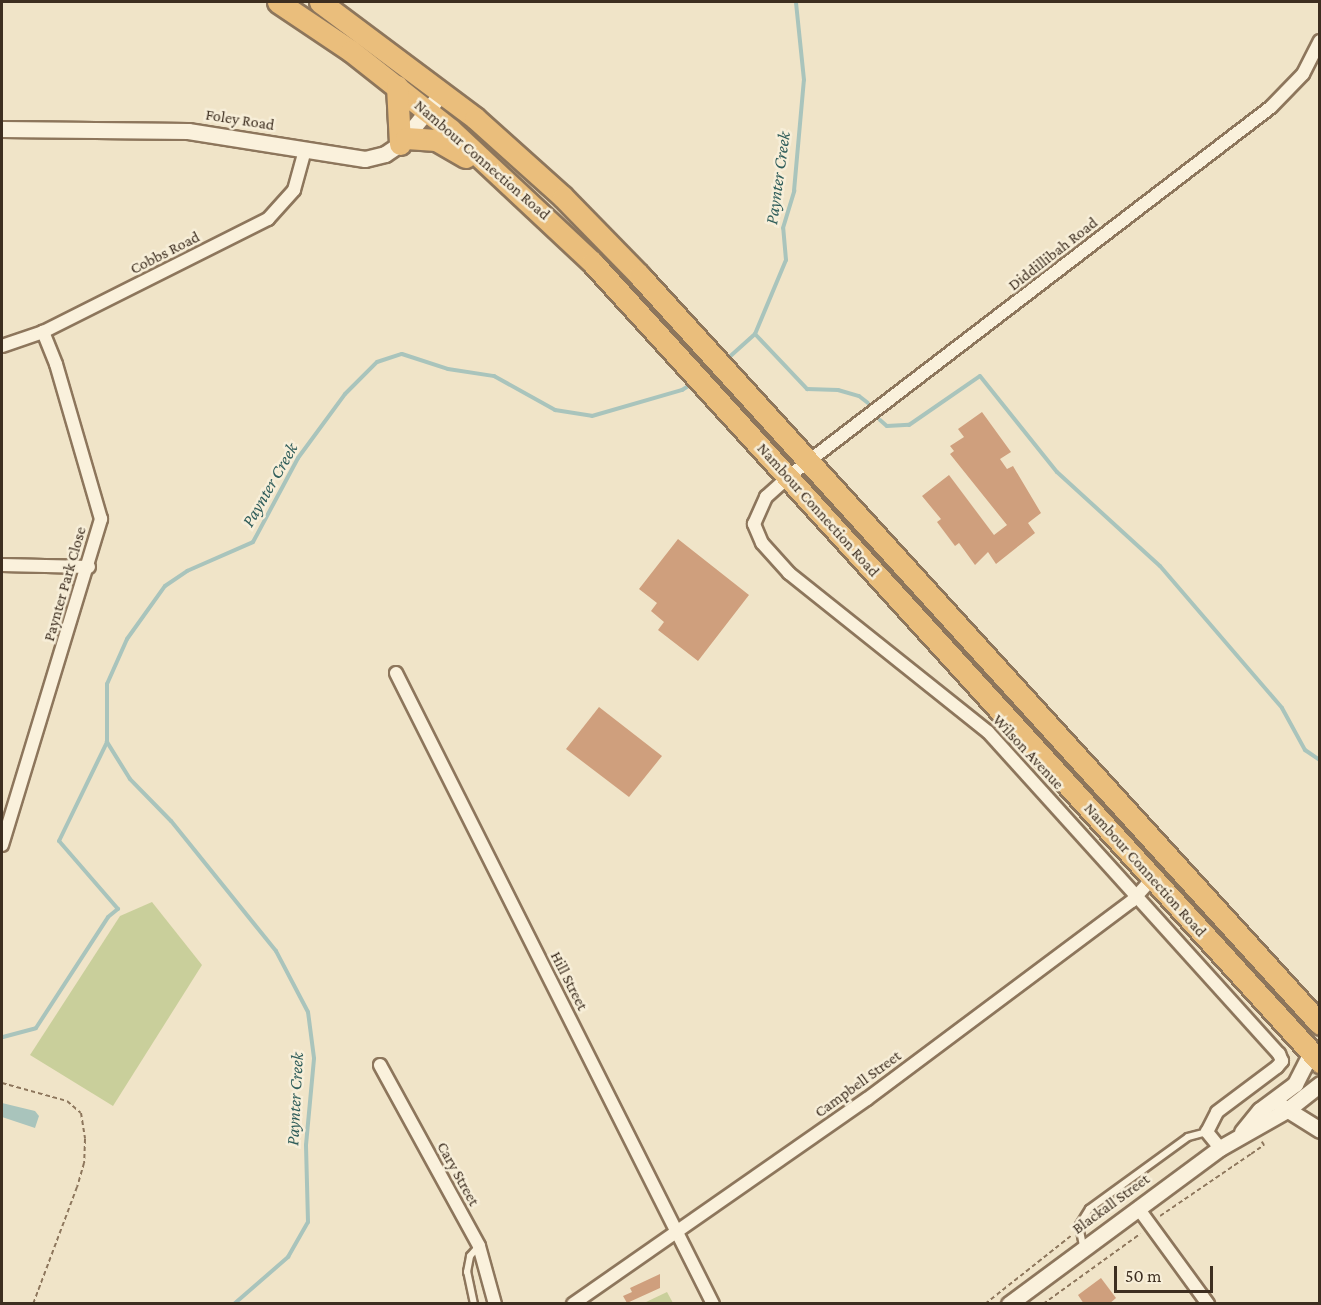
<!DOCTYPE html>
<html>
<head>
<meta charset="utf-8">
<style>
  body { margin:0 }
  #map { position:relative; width:1321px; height:1305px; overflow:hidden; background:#f0e4c8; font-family:"Crimson Pro",serif }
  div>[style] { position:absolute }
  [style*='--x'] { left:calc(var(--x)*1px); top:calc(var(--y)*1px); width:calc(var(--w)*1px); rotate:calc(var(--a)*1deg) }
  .green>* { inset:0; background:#c9cf9b }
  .water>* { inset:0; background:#a9c4bc }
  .stream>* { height:4px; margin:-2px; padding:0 2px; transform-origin:2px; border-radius:2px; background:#a9c4bc }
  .building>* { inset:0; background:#cf9f7d }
  .path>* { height:2px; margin-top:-1px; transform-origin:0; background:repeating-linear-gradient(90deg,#8d765c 0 4.5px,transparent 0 7.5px) }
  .roads { filter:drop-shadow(2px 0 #8d765c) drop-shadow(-2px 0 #8d765c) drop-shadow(0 2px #8d765c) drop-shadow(0 -2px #8d765c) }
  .service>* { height:6px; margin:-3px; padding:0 3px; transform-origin:3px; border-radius:3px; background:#faf1dc }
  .minor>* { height:12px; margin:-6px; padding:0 6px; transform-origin:6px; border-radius:6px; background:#faf1dc }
  .tertiary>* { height:15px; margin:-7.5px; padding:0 7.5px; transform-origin:7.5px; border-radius:7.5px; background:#faf1dc }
  .trunk>* { height:21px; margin:-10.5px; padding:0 10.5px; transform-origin:10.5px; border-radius:10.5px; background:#eabe7c }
  span { translate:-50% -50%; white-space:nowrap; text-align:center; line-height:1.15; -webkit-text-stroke:5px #f7eed8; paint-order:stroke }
  .street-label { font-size:16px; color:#3d2e20 }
  .water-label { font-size:18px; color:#2f5d5a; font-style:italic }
  .frame { position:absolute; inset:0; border:3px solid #3d2e20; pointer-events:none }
  .scale { position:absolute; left:1114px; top:1266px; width:99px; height:27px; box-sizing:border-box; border:3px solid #3d2e20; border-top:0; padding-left:8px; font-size:18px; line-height:21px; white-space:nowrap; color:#3d2e20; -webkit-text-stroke:4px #f7eed8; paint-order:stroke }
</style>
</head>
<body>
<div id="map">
  <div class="green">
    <div style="clip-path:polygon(152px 902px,202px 965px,113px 1106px,30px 1055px,120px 916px)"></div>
    <div style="clip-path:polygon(667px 1292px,673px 1303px,644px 1303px)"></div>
  </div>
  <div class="water">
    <div style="clip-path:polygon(2px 1103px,35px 1111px,39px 1116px,35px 1128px,2px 1117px)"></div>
  </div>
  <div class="stream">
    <div style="--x:755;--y:334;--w:76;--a:46.6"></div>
    <div style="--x:807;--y:389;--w:31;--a:2"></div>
    <div style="--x:838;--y:390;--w:22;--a:16"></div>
    <div style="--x:859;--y:396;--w:11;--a:38"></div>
    <div style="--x:726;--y:360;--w:39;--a:-42"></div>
    <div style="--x:755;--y:334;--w:80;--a:-67.3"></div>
    <div style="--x:786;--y:260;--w:32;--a:-95"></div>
    <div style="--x:783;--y:228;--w:39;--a:-73"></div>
    <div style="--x:794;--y:191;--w:111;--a:-84.9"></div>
    <div style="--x:804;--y:80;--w:78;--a:-95.9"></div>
    <div style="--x:880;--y:420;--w:9;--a:41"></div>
    <div style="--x:887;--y:426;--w:22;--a:-3"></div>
    <div style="--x:909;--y:425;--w:86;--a:-34.6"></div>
    <div style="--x:980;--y:376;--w:123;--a:51.3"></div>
    <div style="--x:1057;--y:472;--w:139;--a:42.4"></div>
    <div style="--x:1160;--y:566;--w:187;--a:49.3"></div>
    <div style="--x:1282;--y:708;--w:48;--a:61.3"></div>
    <div style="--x:1305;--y:750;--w:18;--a:34"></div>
    <div style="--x:3;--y:1037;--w:34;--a:-15"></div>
    <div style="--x:36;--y:1028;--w:132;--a:-57"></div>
    <div style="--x:108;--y:917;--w:13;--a:-39"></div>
    <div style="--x:118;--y:909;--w:90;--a:-130.9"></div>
    <div style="--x:59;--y:841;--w:110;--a:-64.1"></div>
    <div style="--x:234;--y:1304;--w:72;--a:-41"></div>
    <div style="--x:288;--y:1257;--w:40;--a:-60.3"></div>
    <div style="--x:308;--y:1222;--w:77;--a:-91.5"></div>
    <div style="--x:306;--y:1145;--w:87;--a:-84.7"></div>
    <div style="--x:314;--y:1058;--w:46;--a:-97.4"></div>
    <div style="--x:308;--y:1012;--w:69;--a:-117.7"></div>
    <div style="--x:276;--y:951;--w:167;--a:-128.9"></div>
    <div style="--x:171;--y:821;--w:59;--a:-134.3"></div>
    <div style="--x:130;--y:779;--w:44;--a:-121.9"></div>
    <div style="--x:107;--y:742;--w:58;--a:-90"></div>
    <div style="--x:107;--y:684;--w:49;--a:-66"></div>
    <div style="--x:127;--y:639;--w:65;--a:-54.4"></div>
    <div style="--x:165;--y:586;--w:27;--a:-34"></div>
    <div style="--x:187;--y:571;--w:72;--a:-23.7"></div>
    <div style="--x:253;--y:542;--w:95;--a:-61.8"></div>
    <div style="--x:298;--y:458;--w:79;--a:-53.7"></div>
    <div style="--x:345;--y:394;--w:45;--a:-45"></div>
    <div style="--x:377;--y:362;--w:26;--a:-18"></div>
    <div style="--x:402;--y:354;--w:48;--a:18.1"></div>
    <div style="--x:448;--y:369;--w:47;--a:8.7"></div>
    <div style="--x:494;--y:376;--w:70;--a:29.1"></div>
    <div style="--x:555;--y:410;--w:37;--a:9"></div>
    <div style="--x:592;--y:416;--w:94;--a:-16.1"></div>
    <div style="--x:682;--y:390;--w:13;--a:-32"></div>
  </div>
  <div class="building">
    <div style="clip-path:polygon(982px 412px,1011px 452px,1000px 459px,1007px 469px,1013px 466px,1041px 513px,1028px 523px,1035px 533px,996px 564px,988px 552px,975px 565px,959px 543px,955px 546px,937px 522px,941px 519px,922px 496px,949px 475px,994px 535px,1007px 525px,950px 454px,954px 451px,950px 446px,964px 437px,958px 429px)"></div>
    <div style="clip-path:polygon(678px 539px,749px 595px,698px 661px,658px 630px,664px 622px,651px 611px,657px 603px,639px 589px)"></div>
    <div style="clip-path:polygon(599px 707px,662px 756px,629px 797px,566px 749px)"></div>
    <div style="clip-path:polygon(660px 1274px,660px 1288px,627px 1303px,623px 1296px,632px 1292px,630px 1288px)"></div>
    <div style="clip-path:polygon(1101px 1278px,1116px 1298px,1109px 1304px,1084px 1304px,1078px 1295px)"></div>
  </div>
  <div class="path">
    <div style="--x:2;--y:1083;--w:67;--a:15.5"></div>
    <div style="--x:67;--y:1101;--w:18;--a:41"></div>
    <div style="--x:81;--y:1113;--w:26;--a:81"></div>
    <div style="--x:85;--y:1139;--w:24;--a:92"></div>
    <div style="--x:84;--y:1163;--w:25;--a:106"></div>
    <div style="--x:77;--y:1187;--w:125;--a:110.6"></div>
    <div style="--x:1160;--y:1216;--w:110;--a:-34.3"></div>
    <div style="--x:1251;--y:1154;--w:16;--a:-35"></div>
    <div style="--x:1264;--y:1145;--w:4;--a:-124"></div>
    <div style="--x:985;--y:1304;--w:111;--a:-38.4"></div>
    <div style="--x:1043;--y:1304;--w:120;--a:-35.8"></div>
  </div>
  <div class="roads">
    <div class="service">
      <div style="--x:1083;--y:1246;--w:21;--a:-101"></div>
      <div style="--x:1079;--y:1225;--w:19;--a:-58"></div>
      <div style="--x:1089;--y:1209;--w:122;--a:-36"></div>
      <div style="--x:1188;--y:1137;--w:20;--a:-15"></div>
      <div style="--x:474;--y:1304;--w:33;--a:-102"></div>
      <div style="--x:467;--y:1272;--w:16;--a:-79"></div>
      <div style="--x:470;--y:1256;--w:13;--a:-48"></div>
    </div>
    <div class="minor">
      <div style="--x:2;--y:346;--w:43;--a:-18.9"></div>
      <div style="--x:43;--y:332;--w:252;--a:-26.7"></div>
      <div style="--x:268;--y:219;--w:39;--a:-48"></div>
      <div style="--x:294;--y:190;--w:41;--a:-74.6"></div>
      <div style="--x:2;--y:565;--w:87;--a:1.3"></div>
      <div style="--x:396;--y:673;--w:706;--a:63.33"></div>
      <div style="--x:2;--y:845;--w:341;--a:-73.1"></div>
      <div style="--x:101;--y:519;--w:161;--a:-106.2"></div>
      <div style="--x:56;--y:364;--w:35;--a:-112"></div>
      <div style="--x:380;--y:1065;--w:206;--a:61.3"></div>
      <div style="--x:479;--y:1246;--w:60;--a:74.6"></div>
      <div style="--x:1220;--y:1148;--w:21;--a:-129"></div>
      <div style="--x:1207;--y:1132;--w:22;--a:-63"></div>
      <div style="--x:1217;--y:1112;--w:75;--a:-36.9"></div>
      <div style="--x:1277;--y:1067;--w:8;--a:-50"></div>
      <div style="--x:1282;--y:1061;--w:8;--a:-113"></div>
      <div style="--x:1279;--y:1054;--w:434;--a:-132.1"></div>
      <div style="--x:988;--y:732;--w:255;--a:-141.4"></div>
      <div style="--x:789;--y:573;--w:40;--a:-132"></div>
      <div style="--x:762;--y:543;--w:21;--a:-113"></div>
      <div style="--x:754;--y:524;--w:30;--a:-66"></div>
      <div style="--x:766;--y:497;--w:30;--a:-42"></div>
      <div style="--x:788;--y:477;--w:608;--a:-37.45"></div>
      <div style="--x:1271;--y:107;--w:46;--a:-45.9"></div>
      <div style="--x:1303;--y:74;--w:37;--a:-63"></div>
      <div style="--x:1138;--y:1208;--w:119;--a:53.9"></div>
      <div style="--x:573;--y:1304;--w:358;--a:-34.9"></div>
      <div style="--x:867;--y:1099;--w:331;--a:-36.8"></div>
      <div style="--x:1132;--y:901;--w:30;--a:-48"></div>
    </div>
    <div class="tertiary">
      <div style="--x:2;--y:129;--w:186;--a:0.6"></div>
      <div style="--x:188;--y:131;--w:179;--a:9"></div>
      <div style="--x:365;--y:159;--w:21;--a:-14"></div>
      <div style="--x:385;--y:154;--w:18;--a:-34"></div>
      <div style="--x:400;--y:144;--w:68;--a:-50.9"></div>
      <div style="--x:1280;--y:1105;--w:47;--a:32"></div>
      <div style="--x:1242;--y:1132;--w:28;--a:-51"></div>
      <div style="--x:1260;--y:1110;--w:44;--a:-36.6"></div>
      <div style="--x:1295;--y:1084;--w:36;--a:-63"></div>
      <div style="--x:1009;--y:1304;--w:262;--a:-36.5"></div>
      <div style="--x:1220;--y:1148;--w:77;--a:-29.6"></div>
      <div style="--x:1287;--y:1110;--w:42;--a:-38.2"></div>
    </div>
    <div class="trunk">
      <div style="--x:278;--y:2;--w:88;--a:33.9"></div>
      <div style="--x:351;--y:51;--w:127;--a:38.3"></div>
      <div style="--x:451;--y:130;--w:193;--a:43.1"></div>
      <div style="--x:592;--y:262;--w:1082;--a:47.7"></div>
      <div style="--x:320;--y:2;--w:194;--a:36.8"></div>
      <div style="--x:475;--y:118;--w:118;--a:41.9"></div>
      <div style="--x:563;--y:197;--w:109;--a:45.7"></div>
      <div style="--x:639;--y:275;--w:1012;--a:47.72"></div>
      <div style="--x:397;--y:86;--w:58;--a:87"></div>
      <div style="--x:406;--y:138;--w:30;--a:4"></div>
      <div style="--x:436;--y:140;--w:34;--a:30"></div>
    </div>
  </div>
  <div class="street-label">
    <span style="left:240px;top:120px;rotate:9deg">Foley Road</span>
    <span style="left:482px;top:160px;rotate:41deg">Nambour Connection Road</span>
    <span style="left:165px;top:253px;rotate:-27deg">Cobbs Road</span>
    <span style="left:1053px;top:254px;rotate:-38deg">Diddillibah Road</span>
    <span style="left:818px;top:510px;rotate:48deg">Nambour Connection Road</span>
    <span style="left:65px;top:584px;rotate:-74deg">Paynter Park Close</span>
    <span style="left:1028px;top:752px;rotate:47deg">Wilson Avenue</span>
    <span style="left:1145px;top:870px;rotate:48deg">Nambour Connection Road</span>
    <span style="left:569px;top:981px;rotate:63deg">Hill Street</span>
    <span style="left:858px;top:1084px;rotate:-36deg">Campbell Street</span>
    <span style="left:458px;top:1174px;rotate:61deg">Cary Street</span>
    <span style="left:1111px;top:1204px;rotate:-36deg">Blackall Street</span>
  </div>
  <div class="water-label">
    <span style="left:778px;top:178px;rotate:-82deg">Paynter Creek</span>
    <span style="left:270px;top:485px;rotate:-60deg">Paynter Creek</span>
    <span style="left:295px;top:1099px;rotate:-87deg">Paynter Creek</span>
  </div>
  <div class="frame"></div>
  <div class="scale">50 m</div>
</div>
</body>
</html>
